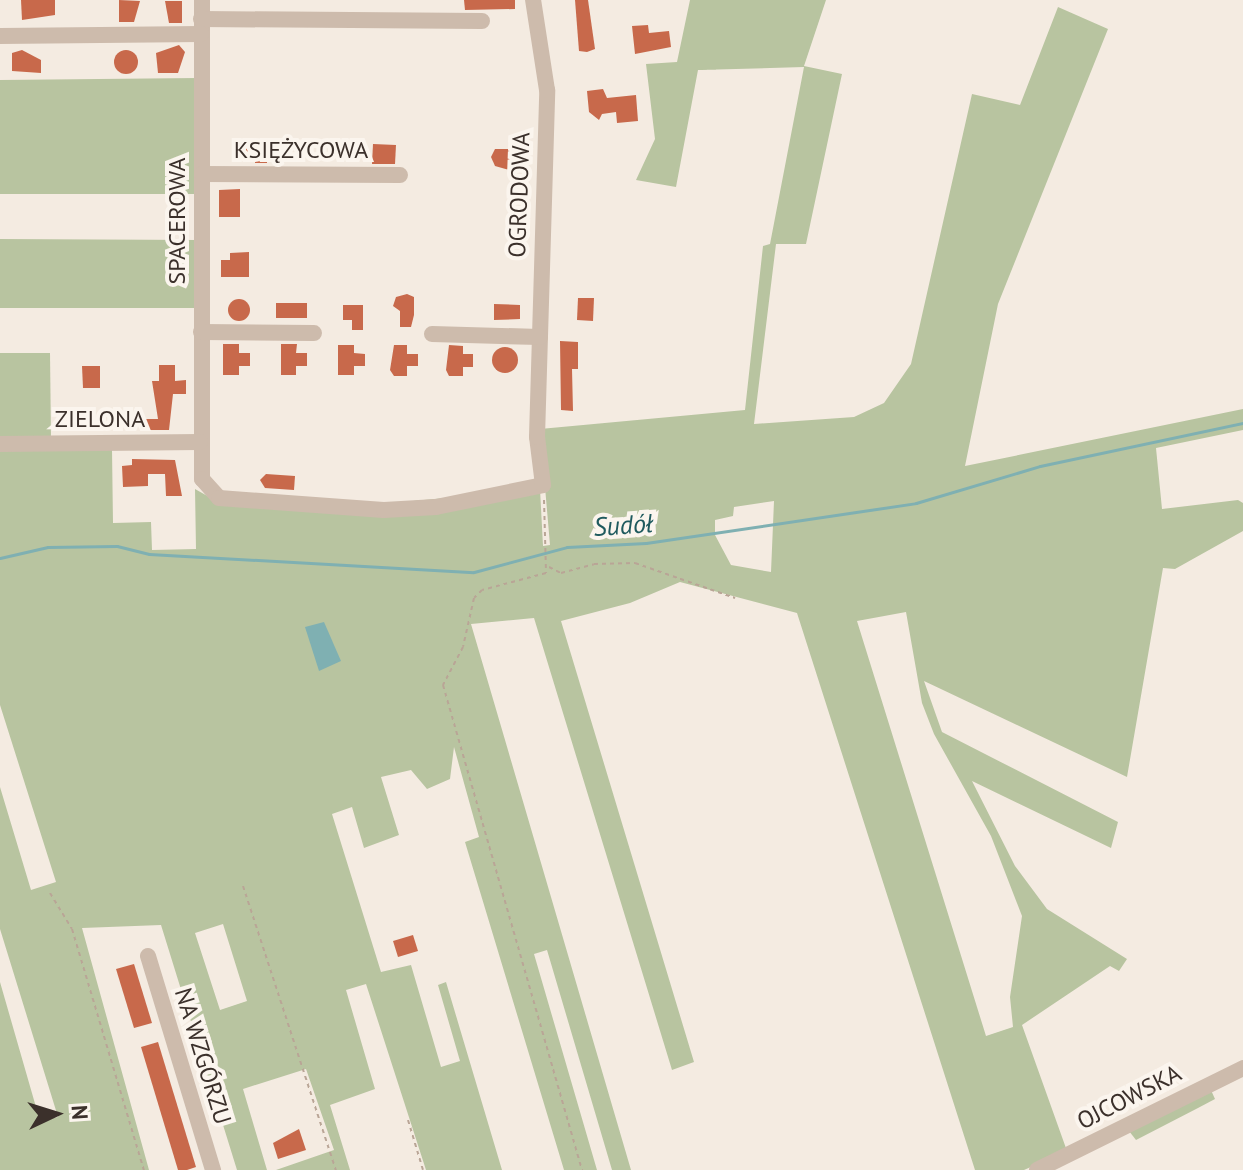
<!DOCTYPE html>
<html>
<head>
<meta charset="utf-8">
<style>
  body { margin:0 }
  #map { position:relative; width:1243px; height:1170px; overflow:hidden; background:#f4ebe1; font-family:"PT Sans",sans-serif }
  div>[style] { position:absolute }
  [style*='--x'] { left:calc(var(--x)*1px); top:calc(var(--y)*1px); width:calc(var(--w)*1px); rotate:calc(var(--a)*1deg) }
  .green>* { inset:0; background:#b8c4a0 }
  .water>* { inset:0; background:#7fb0b2 }
  .stream>* { height:3px; margin:-1.5px; padding:0 1.5px; transform-origin:1.5px; border-radius:1.5px; background:#7fb0b2 }
  .building>* { inset:0; background:#c8694b }
  .round { border-radius:50% }
  .path>* { height:2px; margin-top:-1px; transform-origin:0; background:repeating-linear-gradient(90deg,#b9a596 0 4px,transparent 0 8px) }
  .minor>* { height:16px; margin:-8px; padding:0 8px; transform-origin:8px; border-radius:8px; background:#cdbbac }
  span { translate:-50% -50%; white-space:nowrap; text-align:center; line-height:1.15; -webkit-text-stroke:8px #fbf5ee; paint-order:stroke }
  .street-label { font-size:24px; color:#3b302b }
  .water-label { font-size:26px; color:#1f5a5e; font-style:italic }
  .north { position:absolute; left:16px; top:1074px; width:80px; height:80px; -webkit-text-stroke:6px #fbf5ee; paint-order:stroke; rotate:86deg; font-size:22px; font-weight:700; line-height:32px; text-align:center; color:#3b302b }
  .north::after { content:''; display:block; margin:auto; width:28px; height:36px; background:#3b302b; clip-path:polygon(50% 0,100% 100%,50% 72%,0 100%) }
</style>
</head>
<body>
<div id="map">
  <div class="green">
    <div style="clip-path:polygon(evenodd,690px 0,826px 0,804px 66px,842px 74px,806px 244px,776px 244px,754px 424px,854px 417px,884px 403px,911px 364px,972px 94px,1020px 105px,1058px 7px,1108px 29px,998px 304px,965px 466px,1243px 409px,1243px 430px,1156px 448px,1162px 509px,1238px 500px,1243px 503px,1243px 531px,1175px 569px,1163px 568px,1127px 777px,924px 681px,942px 732px,1118px 822px,1111px 848px,972px 781px,1015px 866px,1047px 909px,1127px 959px,1119px 971px,1110px 966px,1022px 1025px,1067px 1151px,1024px 1170px,975px 1170px,797px 613px,680px 582px,630px 603px,561px 621px,694px 1062px,672px 1070px,534px 618px,471px 624px,631px 1170px,612px 1170px,547px 950px,534px 954px,597px 1170px,564px 1170px,465px 842px,479px 837px,454px 747px,450px 779px,427px 789px,411px 770px,381px 777px,399px 835px,364px 848px,352px 807px,332px 814px,381px 972px,411px 965px,441px 1067px,460px 1061px,438px 985px,446px 982px,502px 1170px,426px 1170px,366px 984px,346px 990px,375px 1089px,330px 1105px,350px 1170px,276px 1170px,334px 1150px,306px 1069px,243px 1089px,267px 1170px,237px 1170px,161px 925px,82px 928px,149px 1170px,0 1170px,0 982px,40px 1121px,58px 1117px,0 929px,0 787px,31px 890px,56px 882px,0 705px,0 449px,112px 449px,113px 523px,151px 522px,152px 550px,196px 549px,195px 489px,218px 502px,319px 510px,540px 489px,543px 546px,550px 545px,540px 429px,745px 410px,763px 246px,770px 244px,804px 67px,698px 70px,676px 187px,636px 180px,655px 139px,646px 64px,677px 62px,690px 0,774px 501px,771px 572px,731px 565px,715px 535px,715px 520px,733px 516px,734px 507px,774px 501px,690px 0,906px 612px,922px 703px,934px 734px,991px 836px,1022px 916px,1010px 997px,1013px 1027px,986px 1036px,857px 621px,906px 612px,690px 0,223px 924px,247px 1001px,220px 1010px,195px 933px,223px 924px)"></div>
    <div style="clip-path:polygon(197px 78px,197px 194px,0 194px,0 80px)"></div>
    <div style="clip-path:polygon(0 239px,197px 240px,196px 308px,0 308px)"></div>
    <div style="clip-path:polygon(0 353px,50px 353px,51px 440px,0 440px)"></div>
    <div style="clip-path:polygon(1210px 1088px,1215px 1099px,1198px 1108px,1136px 1140px,1129px 1131px)"></div>
  </div>
  <div class="water">
    <div style="clip-path:polygon(324px 622px,341px 661px,319px 671px,305px 627px)"></div>
  </div>
  <div class="stream">
    <div style="--x:0;--y:558;--w:49;--a:-12.9"></div>
    <div style="--x:48;--y:547;--w:69;--a:-0.8"></div>
    <div style="--x:117;--y:546;--w:33;--a:14"></div>
    <div style="--x:149;--y:554;--w:325;--a:3.2"></div>
    <div style="--x:474;--y:572;--w:96;--a:-15"></div>
    <div style="--x:567;--y:547;--w:79;--a:-2.9"></div>
    <div style="--x:646;--y:543;--w:273;--a:-8.4"></div>
    <div style="--x:916;--y:503;--w:129;--a:-16.6"></div>
    <div style="--x:1040;--y:466;--w:208;--a:-12"></div>
  </div>
  <div class="building">
    <div style="clip-path:polygon(21px 0,55px 0,55px 15px,22px 20px)"></div>
    <div style="clip-path:polygon(119px 0,140px 1px,134px 22px,119px 22px)"></div>
    <div style="clip-path:polygon(464px 0,515px 0,515px 9px,465px 10px)"></div>
    <div style="clip-path:polygon(575px 0,588px 0,595px 49px,587px 52px,579px 51px)"></div>
    <div style="clip-path:polygon(165px 1px,182px 1px,182px 23px,169px 23px)"></div>
    <div style="clip-path:polygon(648px 25px,649px 33px,669px 31px,671px 47px,635px 54px,632px 26px)"></div>
    <div style="clip-path:polygon(179px 45px,185px 52px,178px 73px,158px 73px,156px 53px)"></div>
    <div style="clip-path:polygon(22px 50px,41px 60px,41px 73px,12px 71px,12px 53px)"></div>
    <div class="round" style="left:114px;top:50px;width:24px;height:24px"></div>
    <div style="clip-path:polygon(603px 89px,607px 98px,636px 95px,638px 121px,617px 123px,616px 112px,602px 114px,599px 120px,589px 112px,587px 91px)"></div>
    <div style="clip-path:polygon(246px 139px,268px 139px,267px 163px,255px 163px,255px 154px,246px 154px)"></div>
    <div style="clip-path:polygon(373px 144px,396px 145px,395px 164px,372px 164px)"></div>
    <div style="clip-path:polygon(495px 149px,516px 149px,516px 172px,495px 166px,491px 157px)"></div>
    <div style="clip-path:polygon(240px 189px,240px 217px,219px 217px,219px 190px)"></div>
    <div style="clip-path:polygon(249px 252px,249px 277px,221px 277px,221px 260px,230px 260px,230px 253px)"></div>
    <div style="clip-path:polygon(407px 294px,414px 297px,414px 315px,411px 327px,400px 327px,400px 311px,393px 306px,396px 297px)"></div>
    <div style="clip-path:polygon(578px 298px,594px 298px,593px 321px,577px 320px)"></div>
    <div class="round" style="left:228px;top:299px;width:22px;height:22px"></div>
    <div style="clip-path:polygon(276px 303px,307px 303px,307px 318px,276px 318px)"></div>
    <div style="clip-path:polygon(494px 304px,520px 305px,520px 319px,494px 320px)"></div>
    <div style="clip-path:polygon(343px 305px,363px 305px,363px 330px,352px 330px,352px 320px,343px 320px)"></div>
    <div style="clip-path:polygon(560px 341px,578px 342px,578px 369px,572px 369px,573px 411px,561px 410px)"></div>
    <div style="clip-path:polygon(223px 344px,239px 344px,239px 353px,250px 353px,250px 366px,239px 366px,239px 375px,223px 375px)"></div>
    <div style="clip-path:polygon(281px 344px,297px 344px,296px 353px,307px 353px,307px 366px,296px 366px,296px 375px,281px 375px)"></div>
    <div style="clip-path:polygon(338px 345px,354px 345px,354px 353px,365px 354px,365px 366px,354px 366px,354px 375px,338px 375px)"></div>
    <div style="clip-path:polygon(394px 345px,407px 345px,407px 354px,418px 354px,418px 366px,407px 366px,407px 376px,394px 376px,390px 370px)"></div>
    <div style="clip-path:polygon(449px 345px,463px 346px,463px 354px,473px 354px,473px 367px,463px 367px,463px 376px,449px 376px,446px 370px)"></div>
    <div class="round" style="left:492px;top:347px;width:26px;height:26px"></div>
    <div style="clip-path:polygon(159px 365px,175px 365px,175px 381px,186px 380px,186px 394px,173px 394px,169px 430px,145px 430px,145px 419px,158px 419px,152px 381px,159px 381px)"></div>
    <div style="clip-path:polygon(82px 366px,100px 366px,100px 388px,83px 388px)"></div>
    <div style="clip-path:polygon(132px 459px,175px 460px,182px 496px,166px 496px,165px 474px,148px 474px,148px 486px,123px 487px,122px 466px,132px 465px)"></div>
    <div style="clip-path:polygon(266px 474px,295px 476px,294px 490px,265px 488px,260px 480px)"></div>
    <div style="clip-path:polygon(413px 935px,418px 951px,398px 957px,393px 941px)"></div>
    <div style="clip-path:polygon(134px 964px,152px 1023px,134px 1028px,116px 969px)"></div>
    <div style="clip-path:polygon(158px 1042px,196px 1167px,187px 1170px,178px 1170px,141px 1047px)"></div>
    <div style="clip-path:polygon(299px 1129px,306px 1150px,278px 1159px,273px 1143px)"></div>
  </div>
  <div class="path">
    <div style="--x:544;--y:500;--w:73;--a:88.4"></div>
    <div style="--x:546;--y:573;--w:66;--a:165.1"></div>
    <div style="--x:482;--y:590;--w:11;--a:135"></div>
    <div style="--x:474;--y:598;--w:50;--a:102.7"></div>
    <div style="--x:463;--y:647;--w:43;--a:117.8"></div>
    <div style="--x:443;--y:685;--w:505;--a:74.01"></div>
    <div style="--x:549;--y:567;--w:13;--a:27"></div>
    <div style="--x:561;--y:573;--w:34;--a:-15"></div>
    <div style="--x:594;--y:564;--w:41;--a:-1.4"></div>
    <div style="--x:635;--y:563;--w:106;--a:19.3"></div>
    <div style="--x:243;--y:886;--w:299;--a:71.9"></div>
    <div style="--x:50;--y:893;--w:42;--a:58.6"></div>
    <div style="--x:72;--y:929;--w:252;--a:73.4"></div>
    <div style="--x:408;--y:1120;--w:52;--a:73.3"></div>
  </div>
  <div class="minor">
    <div style="--x:202;--y:0;--w:479;--a:90"></div>
    <div style="--x:202;--y:479;--w:25;--a:48"></div>
    <div style="--x:219;--y:498;--w:165;--a:4.2"></div>
    <div style="--x:384;--y:510;--w:52;--a:-3.3"></div>
    <div style="--x:436;--y:507;--w:109;--a:-11.6"></div>
    <div style="--x:543;--y:485;--w:48;--a:-97.1"></div>
    <div style="--x:537;--y:437;--w:347;--a:-88.3"></div>
    <div style="--x:547;--y:90;--w:91;--a:-98.8"></div>
    <div style="--x:201;--y:19;--w:281;--a:0.4"></div>
    <div style="--x:0;--y:36;--w:201;--a:-0.6"></div>
    <div style="--x:202;--y:174;--w:198;--a:0.3"></div>
    <div style="--x:201;--y:332;--w:113;--a:0.5"></div>
    <div style="--x:432;--y:334;--w:108;--a:1.6"></div>
    <div style="--x:0;--y:444;--w:200;--a:-0.6"></div>
    <div style="--x:148;--y:956;--w:224;--a:73.1"></div>
    <div style="--x:1037;--y:1170;--w:230;--a:-26.3"></div>
  </div>
  <div class="street-label">
    <span style="left:301px;top:150px">KSIĘŻYCOWA</span>
    <span style="left:519px;top:195px;rotate:-88deg">OGRODOWA</span>
    <span style="left:177px;top:221px;rotate:-90deg">SPACEROWA</span>
    <span style="left:100px;top:419px">ZIELONA</span>
    <span style="left:203px;top:1056px;rotate:73deg">NA WZGÓRZU</span>
    <span style="left:1129px;top:1097px;rotate:-27deg">OJCOWSKA</span>
  </div>
  <div class="water-label">
    <span style="left:623px;top:525px;rotate:-4deg">Sudół</span>
  </div>
  <div class="north">N</div>
</div>
</body>
</html>
